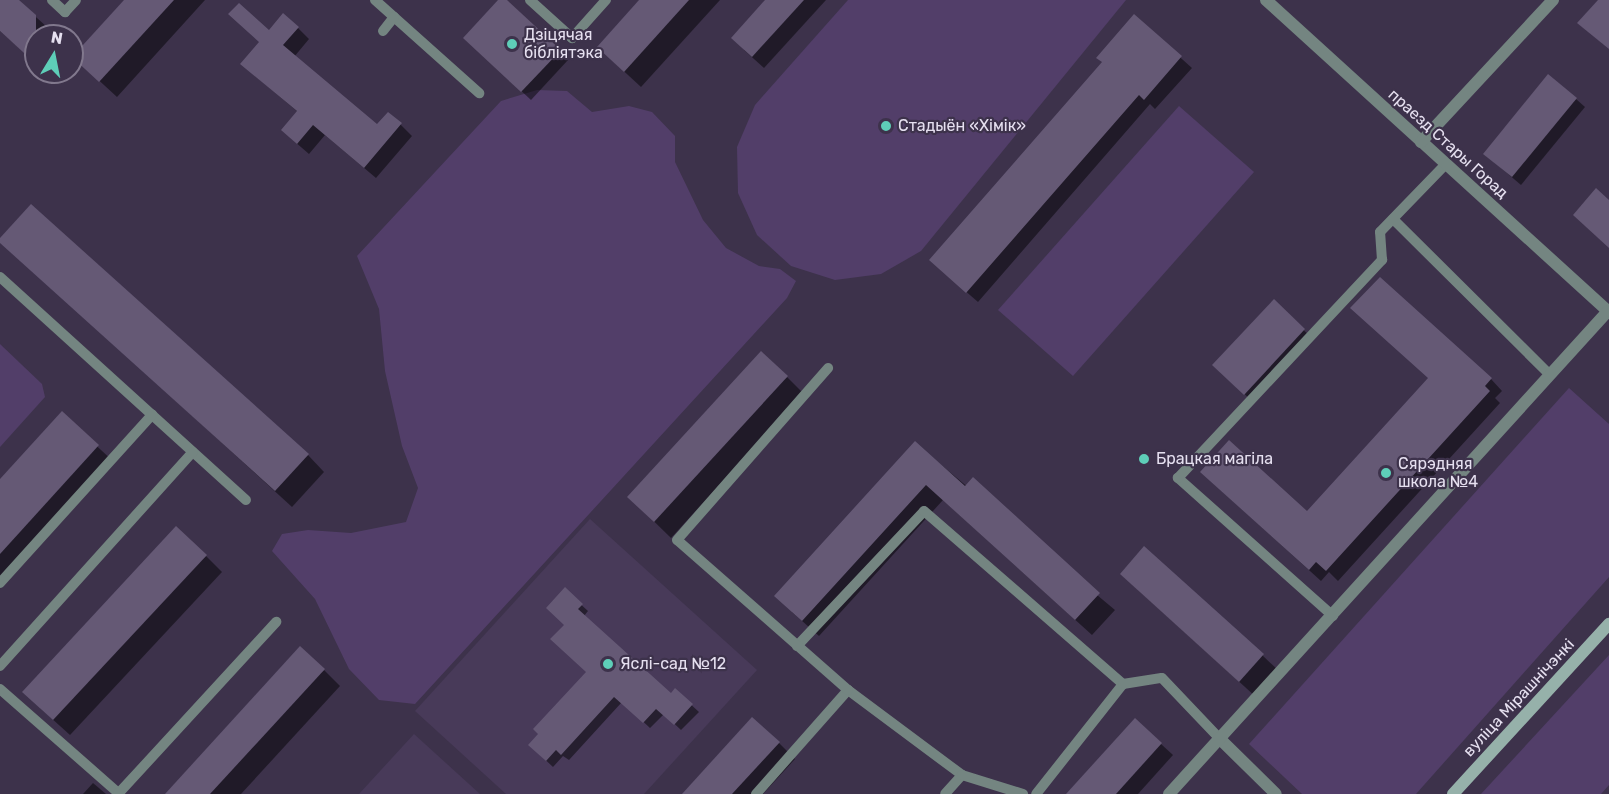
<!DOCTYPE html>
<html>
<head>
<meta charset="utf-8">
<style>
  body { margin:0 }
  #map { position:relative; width:1609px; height:794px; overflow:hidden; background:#3d324b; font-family:Rubik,sans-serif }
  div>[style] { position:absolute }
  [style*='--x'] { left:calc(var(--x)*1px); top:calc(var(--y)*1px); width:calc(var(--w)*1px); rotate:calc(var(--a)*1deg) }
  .built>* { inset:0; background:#483a59 }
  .green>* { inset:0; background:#523e69 }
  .shadow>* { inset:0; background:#0007 }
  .building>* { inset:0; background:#655975 }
  .lane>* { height:10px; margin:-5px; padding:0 5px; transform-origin:5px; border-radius:5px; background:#748581 }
  .street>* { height:12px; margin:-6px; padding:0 6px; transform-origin:6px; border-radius:6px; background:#748581 }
  .secondary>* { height:12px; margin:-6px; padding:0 6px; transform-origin:6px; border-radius:6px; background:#96b1aa }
  .dots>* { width:16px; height:16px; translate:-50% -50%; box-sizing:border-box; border:3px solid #3d324b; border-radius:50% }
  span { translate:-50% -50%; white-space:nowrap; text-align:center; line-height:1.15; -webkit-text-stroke:4.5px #3d324b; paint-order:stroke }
  .poi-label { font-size:16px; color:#e6e0f0 }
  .left { translate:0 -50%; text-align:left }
  .street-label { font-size:16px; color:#e6e0f0 }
  .north { position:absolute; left:24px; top:24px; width:60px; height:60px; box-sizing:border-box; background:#3d324b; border:2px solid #81788d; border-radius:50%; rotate:10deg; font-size:16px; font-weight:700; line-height:24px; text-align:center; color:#e6e0f0 }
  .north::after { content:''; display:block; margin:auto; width:21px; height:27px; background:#5eceb8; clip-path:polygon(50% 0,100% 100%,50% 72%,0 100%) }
</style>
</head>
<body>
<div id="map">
  <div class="built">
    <div style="clip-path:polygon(590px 519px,757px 670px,644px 794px,506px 794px,415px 711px)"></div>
    <div style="clip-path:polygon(414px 734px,480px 794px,359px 794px)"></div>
  </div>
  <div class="green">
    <div style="clip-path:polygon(848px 0,1126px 0,921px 251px,881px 274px,835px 280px,791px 266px,757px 235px,738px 193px,737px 147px,755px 105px)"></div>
    <div style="clip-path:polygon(537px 90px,567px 91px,592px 112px,629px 106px,652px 112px,675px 136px,675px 162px,703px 220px,726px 248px,759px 266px,780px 269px,796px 281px,787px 298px,415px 704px,379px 700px,349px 669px,315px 599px,272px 551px,282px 534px,308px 530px,351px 533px,406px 522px,418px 488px,402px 446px,385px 371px,379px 309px,357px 256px,501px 101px)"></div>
    <div style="clip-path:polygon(1179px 106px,1254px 172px,1073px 376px,998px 310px)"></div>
    <div style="clip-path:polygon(0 344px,42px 384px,45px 397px,0 447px)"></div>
    <div style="clip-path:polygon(1569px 388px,1609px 424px,1609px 577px,1416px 794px,1302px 794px,1249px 744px)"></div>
    <div style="clip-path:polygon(1609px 655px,1609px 785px,1601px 794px,1481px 794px)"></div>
  </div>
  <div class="shadow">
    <div style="clip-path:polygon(0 0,17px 0,57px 36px,36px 36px,36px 63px,0 31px)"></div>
    <div style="clip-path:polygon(126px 0,205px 0,117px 97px,79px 62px,72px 70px,72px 50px,76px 55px)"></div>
    <div style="clip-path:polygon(500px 0,505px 0,568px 60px,531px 100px,473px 46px)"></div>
    <div style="clip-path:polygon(641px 0,720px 0,641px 87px,615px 63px)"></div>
    <div style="clip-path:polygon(767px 0,826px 0,764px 68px,744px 50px)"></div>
    <div style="clip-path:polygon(1134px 16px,1192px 68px,1155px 109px,1150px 104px,978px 302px,941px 270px,1104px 63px)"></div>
    <div style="clip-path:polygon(298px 28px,309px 39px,294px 57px,377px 126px,400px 124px,412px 136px,376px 178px,325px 135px,309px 154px,294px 141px,298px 112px,254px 75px,269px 33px)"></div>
    <div style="clip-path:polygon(46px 72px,70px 72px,59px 84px)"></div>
    <div style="clip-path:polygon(1576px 99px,1585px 107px,1521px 185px,1494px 162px)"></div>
    <div style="clip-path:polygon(0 240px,308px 455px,324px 472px,292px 507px)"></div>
    <div style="clip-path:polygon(1274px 302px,1313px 339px,1253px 402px,1223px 374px)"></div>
    <div style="clip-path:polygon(787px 377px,803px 393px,671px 538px,629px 497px)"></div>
    <div style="clip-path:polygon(1429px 379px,1491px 379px,1502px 391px,1495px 398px,1500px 403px,1338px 581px,1329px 572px,1321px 581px,1214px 484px,1307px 513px)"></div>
    <div style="clip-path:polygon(62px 414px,114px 462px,0 588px,0 482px)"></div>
    <div style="clip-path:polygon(915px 443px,1115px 610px,1092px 635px,943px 500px,819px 636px,792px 612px)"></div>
    <div style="clip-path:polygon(206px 556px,222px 572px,70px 735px,40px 708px)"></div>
    <div style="clip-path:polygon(565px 590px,588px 611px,584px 616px,671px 695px,675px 690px,699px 712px,681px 730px,664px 714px,650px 728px,622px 702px,569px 760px,563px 756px,553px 767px,536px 751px,588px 672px,565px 625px)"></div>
    <div style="clip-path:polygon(1138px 590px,1262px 655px,1279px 671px,1256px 697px)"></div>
    <div style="clip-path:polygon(324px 670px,340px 686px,241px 794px,167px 794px)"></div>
    <div style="clip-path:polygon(779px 743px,795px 759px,763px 794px,684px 794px)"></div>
    <div style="clip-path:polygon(1161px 744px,1173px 755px,1138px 794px,1068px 794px)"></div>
    <div style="clip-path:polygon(93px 783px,106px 794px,83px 794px)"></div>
  </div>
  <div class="building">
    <div style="clip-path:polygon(0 0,19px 0,36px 15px,36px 64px,0 31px)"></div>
    <div style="clip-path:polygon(124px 0,174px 0,99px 82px,72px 57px)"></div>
    <div style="clip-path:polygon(498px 0,507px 0,561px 50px,521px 92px,463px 38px)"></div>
    <div style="clip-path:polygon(639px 0,689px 0,624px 72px,597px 47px)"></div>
    <div style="clip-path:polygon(765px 0,804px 0,752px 57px,731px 38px)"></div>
    <div style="clip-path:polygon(1598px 0,1609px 0,1609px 49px,1577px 23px)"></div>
    <div style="clip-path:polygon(239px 3px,269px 30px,283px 13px,299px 27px,283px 45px,377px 124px,388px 112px,402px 123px,364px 168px,313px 125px,297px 144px,281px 130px,297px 111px,240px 64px,259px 42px,228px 14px)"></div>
    <div style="clip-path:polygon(1134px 14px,1182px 56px,1144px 100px,1139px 95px,966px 293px,929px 260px,1102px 62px,1096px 58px)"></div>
    <div style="clip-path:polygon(1548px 74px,1577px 98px,1512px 177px,1483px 154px)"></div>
    <div style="clip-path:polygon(1596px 188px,1609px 200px,1609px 248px,1573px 215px)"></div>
    <div style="clip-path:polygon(31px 204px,309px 454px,275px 491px,0 243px,0 238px)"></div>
    <div style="clip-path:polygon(1380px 277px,1492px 378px,1485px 386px,1490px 391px,1326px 571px,1316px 562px,1309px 570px,1200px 472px,1229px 440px,1307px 511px,1428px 378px,1350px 308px)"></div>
    <div style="clip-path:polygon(1274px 299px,1305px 329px,1244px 395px,1212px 365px)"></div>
    <div style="clip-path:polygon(761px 351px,788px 376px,654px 522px,627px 497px)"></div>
    <div style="clip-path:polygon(62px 411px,99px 445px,0 554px,0 479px)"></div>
    <div style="clip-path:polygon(915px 441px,965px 486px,973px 477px,1100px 593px,1075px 620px,926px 485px,802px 621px,774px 596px)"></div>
    <div style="clip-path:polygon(176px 526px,207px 555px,53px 720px,22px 692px)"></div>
    <div style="clip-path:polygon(1144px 546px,1264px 654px,1239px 682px,1120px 574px)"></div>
    <div style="clip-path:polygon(565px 587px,583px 604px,578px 609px,671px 693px,675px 688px,693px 704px,674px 725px,656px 709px,643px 723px,614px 697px,561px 755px,556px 750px,546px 761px,528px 745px,538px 734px,533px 729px,586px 672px,550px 639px,564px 625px,546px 608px)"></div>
    <div style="clip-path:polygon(300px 646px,325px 669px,210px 794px,165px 794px)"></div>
    <div style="clip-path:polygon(752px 717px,780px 742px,732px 794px,682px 794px)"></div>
    <div style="clip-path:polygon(1135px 718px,1162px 743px,1116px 794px,1066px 794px)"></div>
  </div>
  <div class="lane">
    <div style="--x:52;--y:0;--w:18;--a:43"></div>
    <div style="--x:65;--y:12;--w:16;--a:-47"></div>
    <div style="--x:375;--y:0;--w:140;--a:41.8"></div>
    <div style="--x:530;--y:0;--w:57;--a:42.1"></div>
    <div style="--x:572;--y:38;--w:51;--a:-48.2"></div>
    <div style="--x:383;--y:31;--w:18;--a:-52"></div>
    <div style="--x:1393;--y:219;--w:221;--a:44.8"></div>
    <div style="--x:0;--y:277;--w:332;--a:42.2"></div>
    <div style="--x:0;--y:583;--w:227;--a:-47.9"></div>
    <div style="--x:1333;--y:616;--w:208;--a:-138.3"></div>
    <div style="--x:1178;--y:478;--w:299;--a:-46.9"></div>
    <div style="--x:1382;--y:260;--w:28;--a:-94"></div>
    <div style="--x:1380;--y:232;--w:95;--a:-45.9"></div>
    <div style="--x:797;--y:646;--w:185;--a:-46.7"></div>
    <div style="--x:924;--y:511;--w:264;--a:41"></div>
    <div style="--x:1123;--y:684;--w:140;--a:128.3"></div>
    <div style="--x:0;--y:666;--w:288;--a:-48"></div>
    <div style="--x:1123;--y:684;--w:39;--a:-9"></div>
    <div style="--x:1162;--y:678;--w:84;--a:46.4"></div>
    <div style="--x:0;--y:689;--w:154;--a:41.3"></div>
    <div style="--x:848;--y:690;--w:142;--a:36.7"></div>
    <div style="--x:962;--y:775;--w:25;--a:132"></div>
    <div style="--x:962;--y:775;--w:64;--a:17.3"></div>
    <div style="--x:118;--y:794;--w:234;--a:-47.4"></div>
    <div style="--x:756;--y:794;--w:139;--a:-48.5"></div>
    <div style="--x:848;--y:690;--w:227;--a:-138.7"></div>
    <div style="--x:677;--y:540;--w:229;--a:-48.7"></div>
  </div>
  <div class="street">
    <div style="--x:1266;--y:0;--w:464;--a:42.3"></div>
    <div style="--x:1421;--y:142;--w:194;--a:-47.1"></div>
    <div style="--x:1220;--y:739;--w:78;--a:44.5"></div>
    <div style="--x:1169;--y:794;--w:653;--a:-47.73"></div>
  </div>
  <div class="secondary">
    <div style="--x:1453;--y:794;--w:231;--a:-47.5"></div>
  </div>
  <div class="dots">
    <div style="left:512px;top:44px;background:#5eceb8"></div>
    <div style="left:886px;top:126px;background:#5eceb8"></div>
    <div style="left:1144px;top:459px;background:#5eceb8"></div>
    <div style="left:1386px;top:473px;background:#5eceb8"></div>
    <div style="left:608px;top:664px;background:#5eceb8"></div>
  </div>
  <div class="poi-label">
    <span class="left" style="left:524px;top:44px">Дзіцячая<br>бібліятэка</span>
    <span class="left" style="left:898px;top:126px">Стадыён «Хімік»</span>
    <span class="left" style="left:1156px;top:459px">Брацкая магіла</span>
    <span class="left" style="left:1398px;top:473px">Сярэдняя<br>школа №4</span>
    <span class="left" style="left:620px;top:664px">Яслі-сад №12</span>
  </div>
  <div class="street-label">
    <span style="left:1448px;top:144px;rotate:42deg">праезд Стары Горад</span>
    <span style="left:1519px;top:698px;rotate:-47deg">вуліца Мірашнічэнкі</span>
  </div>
  <div class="north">N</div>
</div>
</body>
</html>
